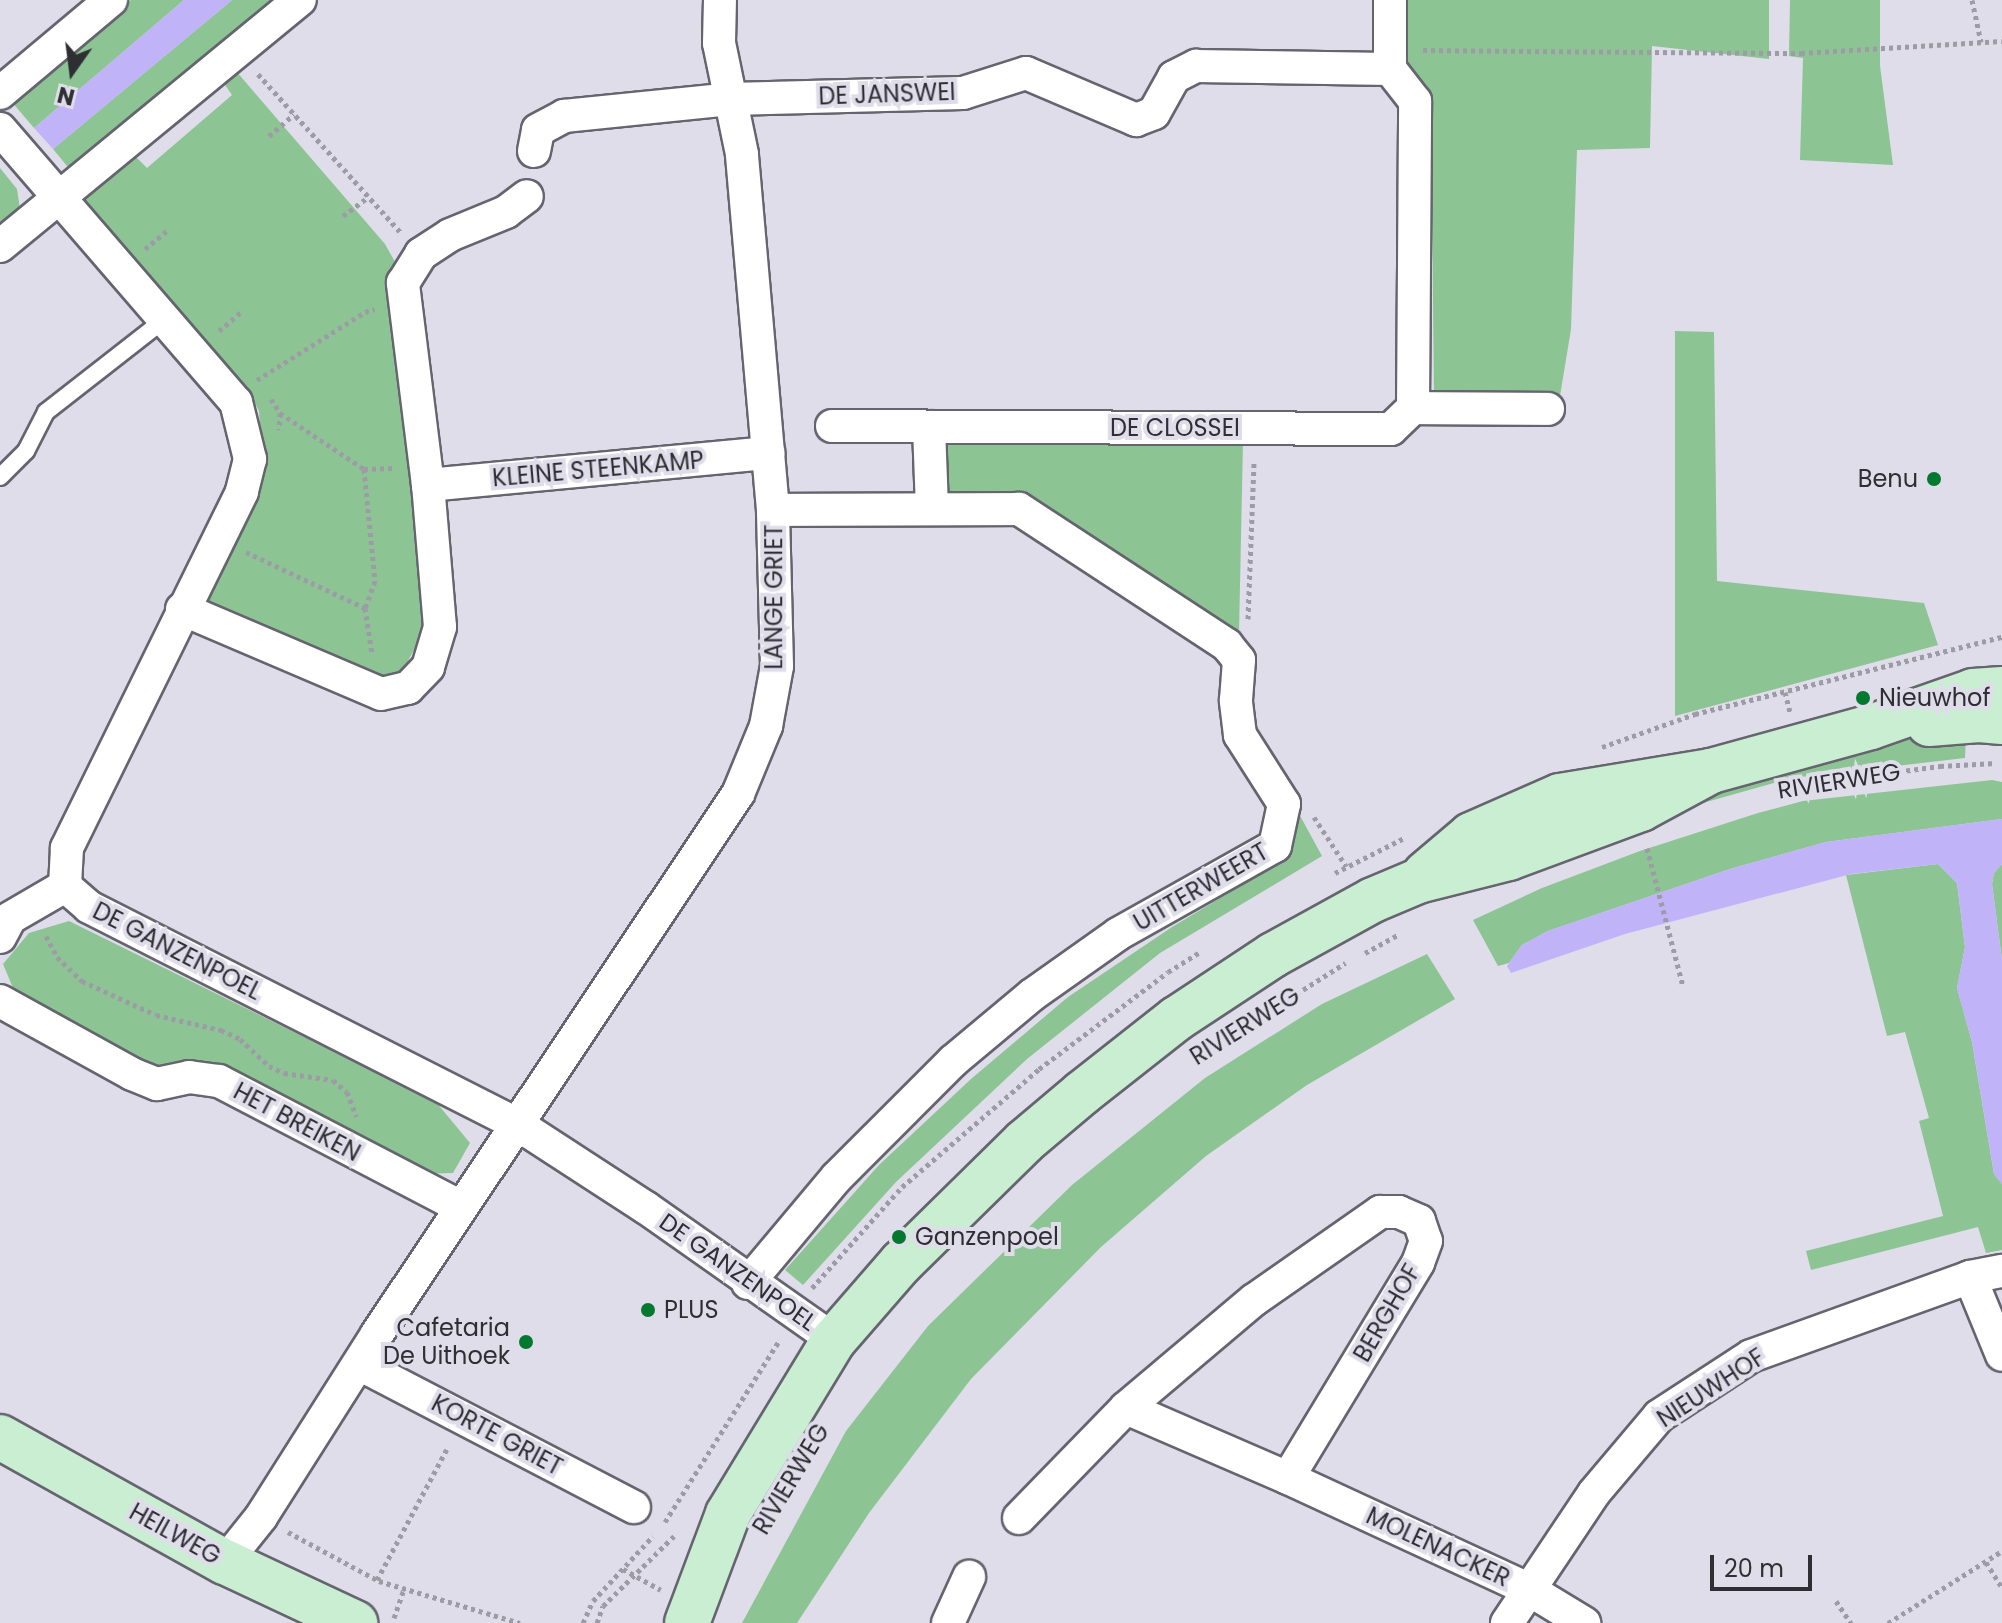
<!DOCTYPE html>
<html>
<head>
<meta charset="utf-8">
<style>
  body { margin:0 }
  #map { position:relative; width:2002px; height:1623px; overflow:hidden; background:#dfddea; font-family:Poppins,sans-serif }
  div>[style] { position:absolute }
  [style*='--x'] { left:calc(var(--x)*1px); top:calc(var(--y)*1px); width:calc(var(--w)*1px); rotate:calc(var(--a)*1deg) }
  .green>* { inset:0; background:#8dc494 }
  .water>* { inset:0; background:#c0b3f8 }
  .path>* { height:5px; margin-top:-2.5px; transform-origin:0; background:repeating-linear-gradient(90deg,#9d9ca6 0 4px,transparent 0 8px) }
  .roads { filter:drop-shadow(2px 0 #65646f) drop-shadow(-2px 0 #65646f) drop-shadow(0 2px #65646f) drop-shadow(0 -2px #65646f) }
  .lane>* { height:16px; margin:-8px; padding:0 8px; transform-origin:8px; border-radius:8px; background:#fff }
  .street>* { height:32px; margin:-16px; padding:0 16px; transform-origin:16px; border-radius:16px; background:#fff }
  .secondary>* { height:44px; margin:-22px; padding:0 22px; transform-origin:22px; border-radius:22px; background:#c9eed1 }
  .dots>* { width:22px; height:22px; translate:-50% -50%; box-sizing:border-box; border:4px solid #dfddea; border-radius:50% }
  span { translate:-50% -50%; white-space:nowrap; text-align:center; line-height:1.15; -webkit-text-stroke:8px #dfddea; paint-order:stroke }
  .street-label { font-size:24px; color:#2f2e33 }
  .poi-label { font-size:24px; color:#2f2e33 }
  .right { translate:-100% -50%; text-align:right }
  .left { translate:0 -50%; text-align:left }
  .north { position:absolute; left:32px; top:32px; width:80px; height:80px; -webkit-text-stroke:6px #dfddea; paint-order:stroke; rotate:194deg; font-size:22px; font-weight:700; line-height:32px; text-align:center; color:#2f2e33 }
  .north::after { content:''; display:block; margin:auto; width:28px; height:36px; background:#2f2e33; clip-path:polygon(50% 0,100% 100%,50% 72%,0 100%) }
  .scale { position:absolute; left:1710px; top:1555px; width:102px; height:36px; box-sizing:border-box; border:4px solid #2f2e33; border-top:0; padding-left:10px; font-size:24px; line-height:28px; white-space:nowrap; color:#2f2e33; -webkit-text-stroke:6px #dfddea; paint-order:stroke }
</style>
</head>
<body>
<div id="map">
  <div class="green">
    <div style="clip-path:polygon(131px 0,184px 0,34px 128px,11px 101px)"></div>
    <div style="clip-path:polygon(232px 0,276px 0,72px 172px,53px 149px)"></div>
    <div style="clip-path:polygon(1406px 0,1769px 0,1769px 59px,1652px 46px,1650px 148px,1577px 150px,1571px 329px,1559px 402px,1434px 395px,1431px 113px,1418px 78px,1406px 63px)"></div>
    <div style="clip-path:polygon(1790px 0,1880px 0,1880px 66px,1893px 165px,1800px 160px,1803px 58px,1789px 56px)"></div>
    <div style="clip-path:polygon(236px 71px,385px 244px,395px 262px,427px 589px,423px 633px,403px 670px,392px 677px,376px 678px,363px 674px,200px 598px,261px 440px,259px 411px,249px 392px,85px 206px,80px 195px,129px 150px,147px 168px,232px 95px,223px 82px)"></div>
    <div style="clip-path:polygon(0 168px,17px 189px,21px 215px,0 233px)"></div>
    <div style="clip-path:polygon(1675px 331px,1714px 332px,1717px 581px,1924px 603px,1938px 645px,1675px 716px)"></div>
    <div style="clip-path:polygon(945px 440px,1243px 442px,1239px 633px,1234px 635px,1022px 497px,949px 493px)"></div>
    <div style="clip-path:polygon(1966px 731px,1965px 758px,1792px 778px,1685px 808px,1697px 791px,1862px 747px)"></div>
    <div style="clip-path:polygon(1992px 780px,2002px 782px,2002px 819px,1826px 842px,1730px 869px,1548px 931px,1522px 945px,1509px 963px,1498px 966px,1473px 920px,1542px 888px,1640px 851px,1758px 813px,1803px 801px)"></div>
    <div style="clip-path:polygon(1298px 812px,1322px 856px,1160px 953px,1027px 1059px,896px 1182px,803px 1285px,785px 1270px,879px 1165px,971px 1079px,1068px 997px,1172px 927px,1287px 858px)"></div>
    <div style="clip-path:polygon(1938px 864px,1957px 883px,1965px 947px,1957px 988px,1972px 1042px,1994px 1174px,2002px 1184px,2002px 1250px,1986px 1253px,1978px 1227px,1811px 1270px,1806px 1251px,1943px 1216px,1919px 1121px,1929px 1118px,1905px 1032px,1887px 1036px,1846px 875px)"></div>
    <div style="clip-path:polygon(2002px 864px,2002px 960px,1992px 884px,1994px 873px)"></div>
    <div style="clip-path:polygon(69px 921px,436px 1102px,470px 1143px,453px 1173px,419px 1174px,157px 1074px,18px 1000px,3px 964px,29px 933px)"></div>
    <div style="clip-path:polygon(1427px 954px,1455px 999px,1307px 1085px,1206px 1156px,1101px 1247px,971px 1379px,869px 1513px,797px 1623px,742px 1623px,846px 1431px,928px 1326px,1072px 1185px,1205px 1078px,1322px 1004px)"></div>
  </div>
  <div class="water">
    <div style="clip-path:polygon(184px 0,232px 0,53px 149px,34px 128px)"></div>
    <div style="clip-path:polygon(2002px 819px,2002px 864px,1994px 873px,1992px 884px,2002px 960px,2002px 1184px,1994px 1174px,1972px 1042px,1957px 988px,1965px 947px,1957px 883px,1938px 864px,1851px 874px,1625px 934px,1511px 973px,1507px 966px,1522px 945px,1548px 931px,1730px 869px,1826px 842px)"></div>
  </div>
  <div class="path">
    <div style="--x:1972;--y:0;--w:43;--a:77.9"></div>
    <div style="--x:1423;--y:50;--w:378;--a:0.5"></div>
    <div style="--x:1801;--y:53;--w:201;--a:-3.4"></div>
    <div style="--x:258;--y:74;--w:214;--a:48"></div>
    <div style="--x:269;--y:136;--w:33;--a:-41"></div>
    <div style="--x:343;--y:216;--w:30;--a:-37"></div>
    <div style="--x:145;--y:249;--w:30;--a:-40"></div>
    <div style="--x:219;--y:331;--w:30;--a:-41"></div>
    <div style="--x:257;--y:380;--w:128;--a:-32.2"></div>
    <div style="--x:365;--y:312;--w:10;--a:-17"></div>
    <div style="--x:271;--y:399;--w:17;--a:57"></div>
    <div style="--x:280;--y:413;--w:17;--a:93"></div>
    <div style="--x:280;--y:413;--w:101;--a:33.7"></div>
    <div style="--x:364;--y:469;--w:29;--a:-2"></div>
    <div style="--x:364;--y:469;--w:113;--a:84.4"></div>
    <div style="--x:375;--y:581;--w:29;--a:110"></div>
    <div style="--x:246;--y:552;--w:132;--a:25.2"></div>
    <div style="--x:365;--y:608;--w:47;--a:81.3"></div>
    <div style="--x:1248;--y:619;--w:158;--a:-87.8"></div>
    <div style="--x:1785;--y:692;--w:21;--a:76"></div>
    <div style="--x:1602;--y:747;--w:99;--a:-19.5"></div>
    <div style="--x:1695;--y:714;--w:317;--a:-14.1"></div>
    <div style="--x:1835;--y:780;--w:106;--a:-7.6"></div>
    <div style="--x:1940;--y:766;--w:56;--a:-3.1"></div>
    <div style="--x:1314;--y:817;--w:59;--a:56.9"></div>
    <div style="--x:1647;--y:848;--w:143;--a:75.4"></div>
    <div style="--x:1335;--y:873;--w:77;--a:-26.9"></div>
    <div style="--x:46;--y:936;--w:24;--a:62"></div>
    <div style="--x:57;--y:957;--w:35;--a:44"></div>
    <div style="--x:82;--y:981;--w:81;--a:24.7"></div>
    <div style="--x:156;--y:1015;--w:67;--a:13"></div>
    <div style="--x:221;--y:1030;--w:21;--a:25"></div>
    <div style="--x:240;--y:1039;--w:40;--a:43"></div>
    <div style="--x:269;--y:1066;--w:17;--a:25"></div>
    <div style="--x:284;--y:1073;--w:49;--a:8.1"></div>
    <div style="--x:333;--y:1080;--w:18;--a:41"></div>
    <div style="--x:347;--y:1092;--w:26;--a:69"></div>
    <div style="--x:1365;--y:953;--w:38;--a:-29"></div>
    <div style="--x:1195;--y:1058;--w:178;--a:-32.3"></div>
    <div style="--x:812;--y:1288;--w:135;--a:-48.3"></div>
    <div style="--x:902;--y:1187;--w:181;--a:-40.7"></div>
    <div style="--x:1039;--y:1069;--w:161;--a:-36.9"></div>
    <div style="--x:1168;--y:972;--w:36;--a:-32"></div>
    <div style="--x:665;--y:1522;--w:214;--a:-57.8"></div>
    <div style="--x:288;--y:1532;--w:103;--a:28.3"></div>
    <div style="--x:379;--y:1581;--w:147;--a:16.6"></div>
    <div style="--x:1986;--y:1562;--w:31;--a:58"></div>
    <div style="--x:623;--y:1569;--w:43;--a:28.9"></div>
    <div style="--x:377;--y:1580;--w:151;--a:-61.9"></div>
    <div style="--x:1836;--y:1601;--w:27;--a:56"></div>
    <div style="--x:394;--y:1618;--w:31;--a:-71"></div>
    <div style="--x:583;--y:1623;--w:24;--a:-66"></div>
    <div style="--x:593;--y:1601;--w:88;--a:-47.3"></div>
    <div style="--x:597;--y:1623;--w:18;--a:-71"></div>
    <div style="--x:603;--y:1606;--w:103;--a:-44.6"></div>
    <div style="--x:1888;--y:1623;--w:135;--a:-32.3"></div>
  </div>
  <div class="roads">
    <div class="lane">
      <div style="--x:0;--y:477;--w:37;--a:-45"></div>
      <div style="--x:26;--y:451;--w:44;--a:-62.9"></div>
      <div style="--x:46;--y:412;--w:151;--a:-38"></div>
    </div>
    <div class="street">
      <div style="--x:0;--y:93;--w:145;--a:-40"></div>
      <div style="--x:0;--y:129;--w:361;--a:49.2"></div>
      <div style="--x:236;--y:402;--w:59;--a:76.2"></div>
      <div style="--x:250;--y:459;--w:34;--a:104"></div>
      <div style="--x:242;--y:492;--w:397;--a:116.2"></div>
      <div style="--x:67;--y:848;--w:38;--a:93"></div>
      <div style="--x:65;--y:886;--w:32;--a:41"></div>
      <div style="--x:89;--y:907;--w:480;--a:26.9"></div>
      <div style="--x:517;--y:1124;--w:153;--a:33"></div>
      <div style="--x:645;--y:1207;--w:231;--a:35.1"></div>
      <div style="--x:534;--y:151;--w:21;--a:-79"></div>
      <div style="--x:538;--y:130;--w:30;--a:-28"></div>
      <div style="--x:564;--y:116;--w:167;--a:-5.8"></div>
      <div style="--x:730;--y:99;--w:233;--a:-1.5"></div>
      <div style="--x:963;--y:93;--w:66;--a:-17.6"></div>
      <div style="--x:1026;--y:73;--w:120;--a:23.1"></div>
      <div style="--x:1136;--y:120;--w:19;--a:-21"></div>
      <div style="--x:1154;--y:113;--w:41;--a:-60.9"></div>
      <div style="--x:1174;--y:77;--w:25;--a:-27"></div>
      <div style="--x:1196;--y:66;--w:194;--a:0.9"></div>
      <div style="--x:0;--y:246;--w:388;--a:-39.4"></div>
      <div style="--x:1413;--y:408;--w:135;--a:0.4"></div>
      <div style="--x:832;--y:426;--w:559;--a:0.31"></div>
      <div style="--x:1391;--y:429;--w:30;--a:-44"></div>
      <div style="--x:1413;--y:408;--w:307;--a:-89.6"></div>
      <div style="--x:1415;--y:101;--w:41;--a:-128"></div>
      <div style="--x:1390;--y:69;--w:69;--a:-90"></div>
      <div style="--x:929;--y:427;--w:82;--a:87.9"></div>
      <div style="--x:428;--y:485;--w:342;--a:-5.4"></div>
      <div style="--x:182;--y:609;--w:216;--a:23.1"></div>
      <div style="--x:381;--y:694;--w:28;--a:-13"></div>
      <div style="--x:408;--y:688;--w:29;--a:-46"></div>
      <div style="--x:428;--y:667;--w:42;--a:-73.3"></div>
      <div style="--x:440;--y:627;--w:143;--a:-94.8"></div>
      <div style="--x:428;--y:485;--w:204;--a:-97.1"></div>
      <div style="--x:403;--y:283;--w:34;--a:-58"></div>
      <div style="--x:421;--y:254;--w:35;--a:-33"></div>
      <div style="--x:450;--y:235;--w:61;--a:-22.3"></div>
      <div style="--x:506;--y:212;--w:26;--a:-37"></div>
      <div style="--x:0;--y:937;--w:21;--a:-62"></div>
      <div style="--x:10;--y:918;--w:64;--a:-30.2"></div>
      <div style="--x:0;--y:1001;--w:151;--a:28.9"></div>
      <div style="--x:132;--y:1074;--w:27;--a:22"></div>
      <div style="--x:157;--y:1084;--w:33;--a:-12"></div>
      <div style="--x:189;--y:1077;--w:30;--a:8"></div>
      <div style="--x:219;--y:1081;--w:273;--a:27.5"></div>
      <div style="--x:1970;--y:1277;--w:84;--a:67.7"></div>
      <div style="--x:748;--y:1283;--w:138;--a:-50"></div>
      <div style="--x:837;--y:1177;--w:164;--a:-45"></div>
      <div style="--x:953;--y:1061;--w:103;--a:-39.9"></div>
      <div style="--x:1032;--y:995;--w:105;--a:-35.3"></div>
      <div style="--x:1118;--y:934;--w:180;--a:-29.3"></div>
      <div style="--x:1275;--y:846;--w:43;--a:-77.9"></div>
      <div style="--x:1284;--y:804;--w:82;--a:-122.5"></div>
      <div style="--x:1240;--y:735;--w:35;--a:-97"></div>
      <div style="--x:1236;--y:700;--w:40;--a:-85.7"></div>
      <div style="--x:1239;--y:660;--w:19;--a:-129"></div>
      <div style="--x:1227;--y:645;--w:249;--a:-146.8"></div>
      <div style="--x:1019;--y:509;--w:246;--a:179.8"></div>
      <div style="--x:359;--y:1364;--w:310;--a:27.5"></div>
      <div style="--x:1288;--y:1478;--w:264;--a:24.8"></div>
      <div style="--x:1528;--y:1589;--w:66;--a:31.3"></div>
      <div style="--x:1019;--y:1518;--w:153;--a:-45.8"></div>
      <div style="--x:1126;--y:1408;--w:167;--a:-40.2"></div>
      <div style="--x:1254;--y:1300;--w:154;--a:-34.9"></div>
      <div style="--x:1380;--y:1212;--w:19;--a:0"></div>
      <div style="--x:1399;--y:1212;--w:22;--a:24"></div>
      <div style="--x:1419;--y:1221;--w:21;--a:71"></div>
      <div style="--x:1426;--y:1241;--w:23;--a:110"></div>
      <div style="--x:1418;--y:1263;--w:251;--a:121.2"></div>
      <div style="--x:1288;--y:1478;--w:176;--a:-156.6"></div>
      <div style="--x:225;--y:1562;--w:58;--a:-51.3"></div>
      <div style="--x:261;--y:1517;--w:217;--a:-57.6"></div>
      <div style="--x:377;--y:1334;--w:650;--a:-56.24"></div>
      <div style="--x:738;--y:794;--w:74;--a:-67.6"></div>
      <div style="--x:766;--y:726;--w:61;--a:-79.6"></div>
      <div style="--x:777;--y:666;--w:156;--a:-91.5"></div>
      <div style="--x:773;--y:510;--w:357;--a:-95"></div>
      <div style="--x:742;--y:154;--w:113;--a:-101.7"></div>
      <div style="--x:719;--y:43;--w:43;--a:-88.7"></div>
      <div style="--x:948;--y:1623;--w:51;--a:-65.5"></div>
      <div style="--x:1507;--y:1623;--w:156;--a:-56.2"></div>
      <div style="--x:1594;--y:1493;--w:101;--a:-49.8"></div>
      <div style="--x:1659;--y:1416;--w:110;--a:-33.1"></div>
      <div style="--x:1751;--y:1356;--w:233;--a:-19.8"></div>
      <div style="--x:1970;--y:1277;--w:33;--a:-11"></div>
    </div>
    <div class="secondary">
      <div style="--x:1929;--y:724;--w:50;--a:-4.6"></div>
      <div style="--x:1979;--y:720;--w:23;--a:5"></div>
      <div style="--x:1425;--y:874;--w:60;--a:-40.3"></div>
      <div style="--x:1471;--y:835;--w:97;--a:-23.7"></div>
      <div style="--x:1560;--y:796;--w:153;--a:-9.4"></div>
      <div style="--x:1711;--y:771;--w:166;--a:-15.4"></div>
      <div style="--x:1871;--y:727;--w:108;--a:-19.4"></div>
      <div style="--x:1973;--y:691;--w:29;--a:-4"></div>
      <div style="--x:0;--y:1437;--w:257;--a:29.1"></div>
      <div style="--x:225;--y:1562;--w:144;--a:25.1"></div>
      <div style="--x:687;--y:1623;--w:116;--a:-69.4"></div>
      <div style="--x:728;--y:1514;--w:204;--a:-58.7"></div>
      <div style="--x:834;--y:1340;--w:102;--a:-49"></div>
      <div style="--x:901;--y:1263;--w:173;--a:-44.5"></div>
      <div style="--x:1024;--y:1142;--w:76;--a:-40.2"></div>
      <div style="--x:1082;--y:1093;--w:120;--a:-38.2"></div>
      <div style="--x:1176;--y:1019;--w:116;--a:-33.4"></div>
      <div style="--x:1273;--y:955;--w:114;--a:-28.8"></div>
      <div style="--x:1373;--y:900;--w:49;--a:-22.9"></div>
      <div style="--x:1418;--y:881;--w:94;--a:-14.2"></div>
      <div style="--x:1509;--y:858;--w:141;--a:-20.4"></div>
      <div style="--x:1641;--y:809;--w:80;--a:-28.5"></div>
    </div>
  </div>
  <div class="dots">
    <div style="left:1934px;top:479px;background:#037930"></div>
    <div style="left:1863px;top:698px;background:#037930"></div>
    <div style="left:899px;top:1237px;background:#037930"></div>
    <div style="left:648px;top:1310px;background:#037930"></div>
    <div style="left:526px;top:1342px;background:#037930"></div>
  </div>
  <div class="street-label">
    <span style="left:887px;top:94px;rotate:-2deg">DE JANSWEI</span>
    <span style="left:1175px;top:428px">DE CLOSSEI</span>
    <span style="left:598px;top:469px;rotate:-5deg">KLEINE STEENKAMP</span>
    <span style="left:774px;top:597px;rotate:-90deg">LANGE GRIET</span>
    <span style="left:1839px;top:781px;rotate:-9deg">RIVIERWEG</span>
    <span style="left:1201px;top:887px;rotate:-30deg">UITTERWEERT</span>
    <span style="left:177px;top:951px;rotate:27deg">DE GANZENPOEL</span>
    <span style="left:1245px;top:1026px;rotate:-32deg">RIVIERWEG</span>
    <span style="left:297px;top:1122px;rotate:28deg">HET BREIKEN</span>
    <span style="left:738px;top:1272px;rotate:35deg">DE GANZENPOEL</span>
    <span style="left:1387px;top:1313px;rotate:-60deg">BERGHOF</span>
    <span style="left:1711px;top:1388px;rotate:-33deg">NIEUWHOF</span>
    <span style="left:497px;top:1435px;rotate:28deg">KORTE GRIET</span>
    <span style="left:791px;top:1479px;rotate:-59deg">RIVIERWEG</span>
    <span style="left:175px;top:1534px;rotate:29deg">HEILWEG</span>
    <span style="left:1438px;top:1547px;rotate:25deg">MOLENACKER</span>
  </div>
  <div class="poi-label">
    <span class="right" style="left:1918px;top:479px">Benu</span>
    <span class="left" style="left:1879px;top:698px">Nieuwhof</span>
    <span class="left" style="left:915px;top:1237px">Ganzenpoel</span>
    <span class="left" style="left:664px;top:1310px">PLUS</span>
    <span class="right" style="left:510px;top:1342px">Cafetaria<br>De Uithoek</span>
  </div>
  <div class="north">N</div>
  <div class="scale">20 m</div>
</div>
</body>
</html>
